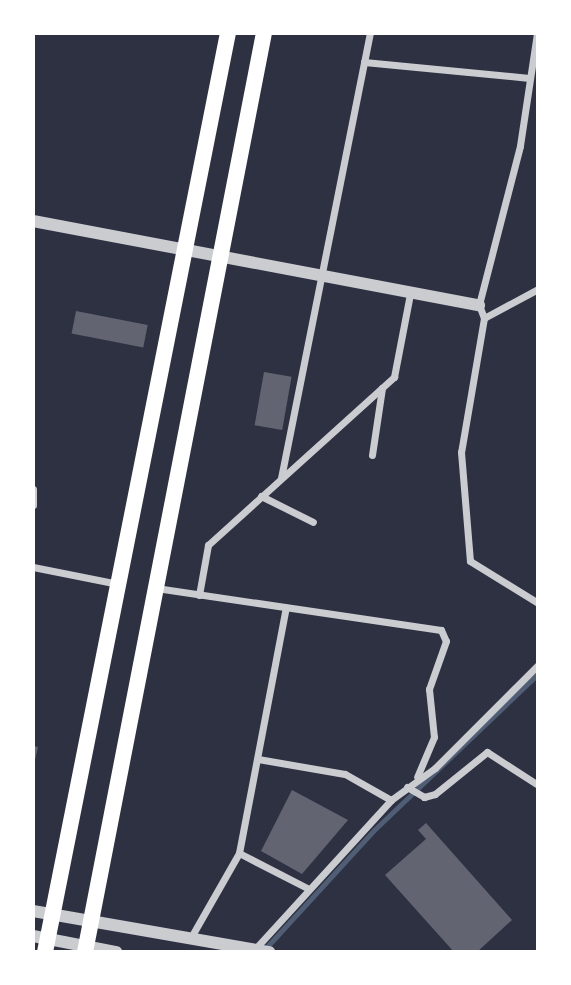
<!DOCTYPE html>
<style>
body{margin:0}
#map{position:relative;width:571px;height:985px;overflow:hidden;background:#2d3142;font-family:"PT Sans Narrow",sans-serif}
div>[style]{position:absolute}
.stream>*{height:5px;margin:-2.5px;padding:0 2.5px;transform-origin:2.5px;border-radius:2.5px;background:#4f5d75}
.building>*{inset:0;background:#626471;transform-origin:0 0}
.minor>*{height:7px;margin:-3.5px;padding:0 3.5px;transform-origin:3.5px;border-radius:3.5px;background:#caccd0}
.tertiary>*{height:12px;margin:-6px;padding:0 6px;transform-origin:6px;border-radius:6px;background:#caccd0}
.trunk>*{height:16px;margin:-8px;padding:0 8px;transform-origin:8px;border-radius:8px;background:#fff}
span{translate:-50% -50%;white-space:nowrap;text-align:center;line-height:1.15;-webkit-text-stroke:7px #fff;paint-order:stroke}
.frame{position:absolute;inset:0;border:35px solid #fff;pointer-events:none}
</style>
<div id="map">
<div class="stream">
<div style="left:264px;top:950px;width:163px;rotate:-47.5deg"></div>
<div style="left:374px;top:830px;width:226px;rotate:-43.6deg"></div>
</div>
<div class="building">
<div style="left:76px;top:311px;width:73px;height:23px;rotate:11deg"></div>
<div style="left:264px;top:372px;width:28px;height:54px;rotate:10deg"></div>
<div style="clip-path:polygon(33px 746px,38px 747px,34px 764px,33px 763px)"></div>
<div style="clip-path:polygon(292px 790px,348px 820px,302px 874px,261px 851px)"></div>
<div style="clip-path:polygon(426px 823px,512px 920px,477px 952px,454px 952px,385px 875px,426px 839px,418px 830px)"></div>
</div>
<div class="minor">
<div style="left:537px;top:33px;width:114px;rotate:98.6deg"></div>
<div style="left:520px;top:146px;width:164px;rotate:104.5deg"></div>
<div style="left:479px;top:305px;width:14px;rotate:69deg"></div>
<div style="left:484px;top:318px;width:136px;rotate:99.7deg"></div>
<div style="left:461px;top:452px;width:109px;rotate:85.3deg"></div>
<div style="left:470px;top:561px;width:80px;rotate:31.7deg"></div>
<div style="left:364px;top:62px;width:166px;rotate:5.5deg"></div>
<div style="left:484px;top:318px;width:61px;rotate:-28.2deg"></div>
<div style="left:372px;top:455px;width:68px;rotate:-81.5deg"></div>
<div style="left:281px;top:478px;width:454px;rotate:-78.7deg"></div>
<div style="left:33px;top:489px;width:16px;rotate:90deg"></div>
<div style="left:261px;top:496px;width:58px;rotate:26.6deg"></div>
<div style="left:33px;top:567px;width:87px;rotate:11.3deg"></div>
<div style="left:156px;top:588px;width:288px;rotate:8.4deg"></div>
<div style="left:441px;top:630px;width:12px;rotate:66deg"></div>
<div style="left:446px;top:641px;width:51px;rotate:109.5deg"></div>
<div style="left:429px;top:689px;width:48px;rotate:84.1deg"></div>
<div style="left:434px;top:737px;width:43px;rotate:113deg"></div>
<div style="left:199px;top:595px;width:51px;rotate:-79.8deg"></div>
<div style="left:208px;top:545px;width:251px;rotate:-42.1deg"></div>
<div style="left:394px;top:377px;width:85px;rotate:-79.1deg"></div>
<div style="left:258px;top:759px;width:88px;rotate:9.8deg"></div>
<div style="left:345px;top:774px;width:53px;rotate:29.5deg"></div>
<div style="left:407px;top:787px;width:20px;rotate:30deg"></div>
<div style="left:424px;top:797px;width:11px;rotate:-15deg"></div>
<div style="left:435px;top:794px;width:67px;rotate:-38.9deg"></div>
<div style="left:487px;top:752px;width:61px;rotate:32.9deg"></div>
<div style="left:239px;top:853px;width:76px;rotate:27.2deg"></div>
<div style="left:190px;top:939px;width:99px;rotate:-60.3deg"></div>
<div style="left:239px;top:853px;width:250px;rotate:-79.2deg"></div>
<div style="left:255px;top:949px;width:202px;rotate:-47.6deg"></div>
<div style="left:391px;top:800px;width:54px;rotate:-36deg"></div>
<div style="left:435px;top:768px;width:146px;rotate:-45deg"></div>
</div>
<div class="tertiary">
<div style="left:33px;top:221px;width:454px;rotate:10.7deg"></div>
<div style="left:33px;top:911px;width:240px;rotate:9.9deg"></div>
<div style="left:33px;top:936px;width:85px;rotate:10.9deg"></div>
</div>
<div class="trunk">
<div style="left:45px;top:952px;width:937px;rotate:-78.74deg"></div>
<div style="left:85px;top:952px;width:936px;rotate:-78.98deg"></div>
</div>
<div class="frame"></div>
</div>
